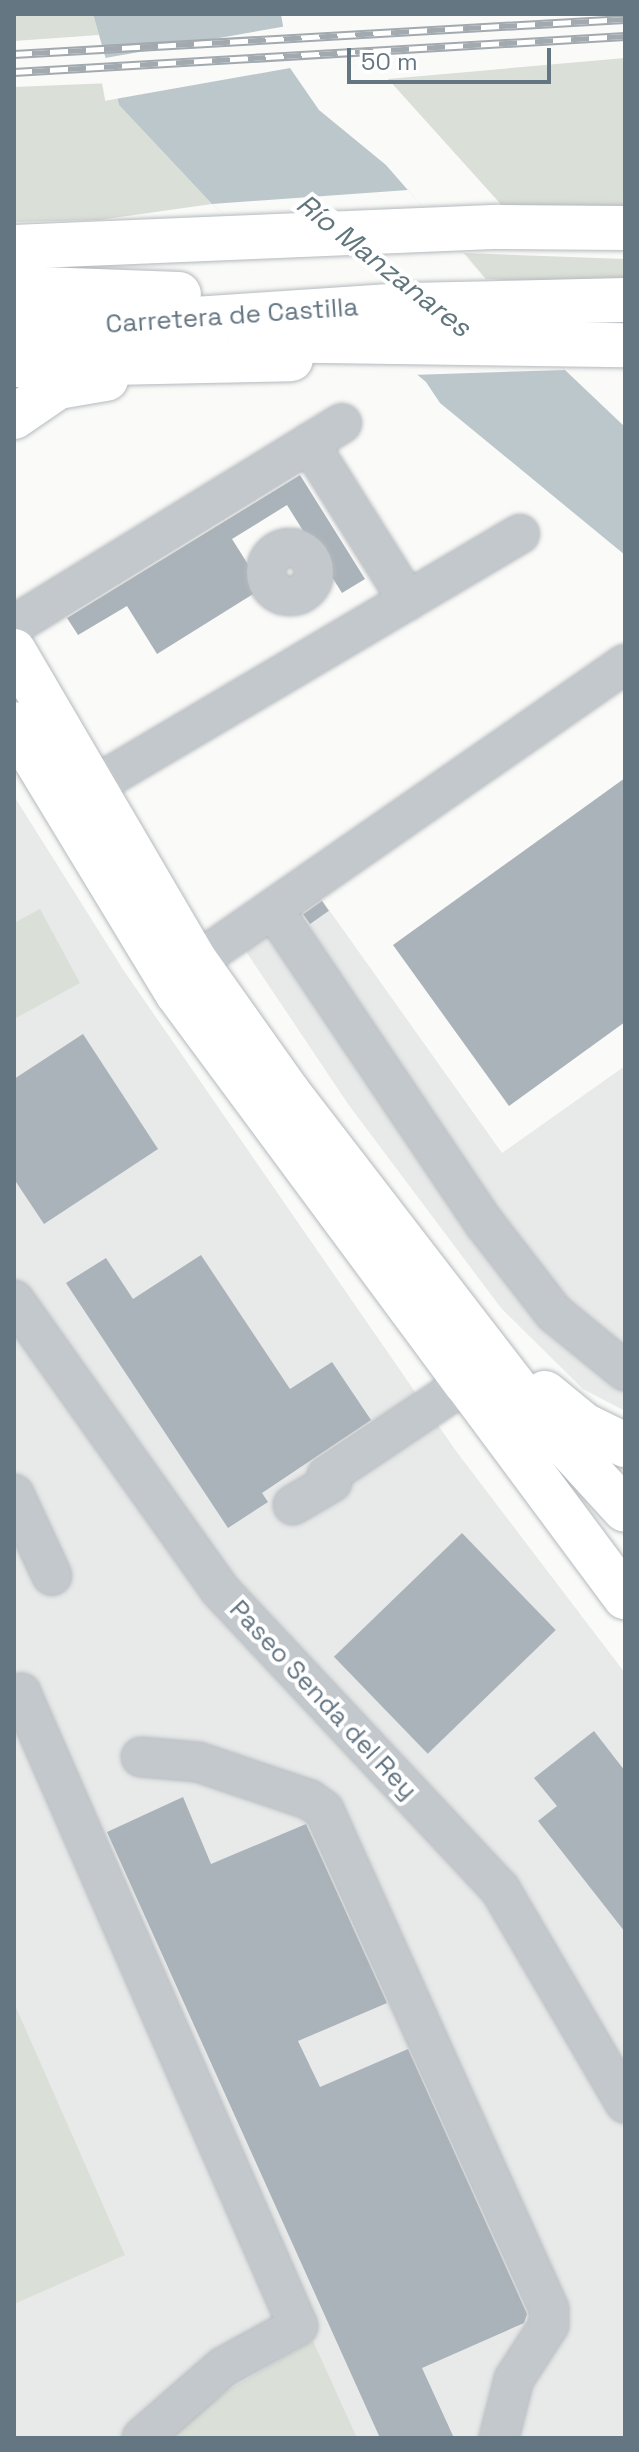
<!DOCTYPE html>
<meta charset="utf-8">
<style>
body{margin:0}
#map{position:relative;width:639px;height:2452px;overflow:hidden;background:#fafaf8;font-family:"Space Grotesk",sans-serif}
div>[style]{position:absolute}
.built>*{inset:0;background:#e8e9e9}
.green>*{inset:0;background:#dadfd7}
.water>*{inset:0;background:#bbc7cb}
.pier>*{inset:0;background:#fafaf8;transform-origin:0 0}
.building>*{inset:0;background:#aab3b9;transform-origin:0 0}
.roads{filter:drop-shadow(0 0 2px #b5babe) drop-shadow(0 0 2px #b5babe)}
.minor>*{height:38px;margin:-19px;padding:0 19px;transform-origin:19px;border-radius:19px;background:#c3c8cc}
.minor>.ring{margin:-19px;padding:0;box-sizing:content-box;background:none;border:38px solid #c3c8cc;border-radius:50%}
.major>*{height:44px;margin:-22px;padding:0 22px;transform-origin:22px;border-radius:22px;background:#fff}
.highway>*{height:44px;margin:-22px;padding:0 22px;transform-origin:22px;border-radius:22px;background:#fff}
.rail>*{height:9px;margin-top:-4.5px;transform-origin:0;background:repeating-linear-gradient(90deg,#fff 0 18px,#a2aab0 0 36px);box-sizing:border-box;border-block:2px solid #a2aab0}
span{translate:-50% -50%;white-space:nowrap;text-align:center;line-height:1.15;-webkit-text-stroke:8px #fff;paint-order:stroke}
.street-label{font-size:26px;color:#657683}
.water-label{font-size:28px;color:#60757c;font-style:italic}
.frame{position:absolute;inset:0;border:16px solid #657683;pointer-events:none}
.scale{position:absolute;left:347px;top:48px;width:204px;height:36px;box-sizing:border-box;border:4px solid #657683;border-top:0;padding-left:10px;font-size:24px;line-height:28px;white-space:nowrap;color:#657683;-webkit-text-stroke:6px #fff;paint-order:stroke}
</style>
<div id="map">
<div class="built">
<div style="clip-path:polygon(14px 796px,124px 971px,456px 1451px,625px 1673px,625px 2438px,14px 2438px)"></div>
<div style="clip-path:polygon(317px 893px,502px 1153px,625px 1066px,625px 1411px,583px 1389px,501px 1308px,348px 1104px,243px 947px)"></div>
</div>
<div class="green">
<div style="clip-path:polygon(14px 14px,93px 14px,99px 35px,14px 41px)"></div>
<div style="clip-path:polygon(625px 58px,625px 212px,506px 210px,388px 79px)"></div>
<div style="clip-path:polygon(112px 83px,119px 105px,212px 204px,99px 220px,14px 222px,14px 87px)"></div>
<div style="clip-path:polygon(464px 253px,625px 259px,625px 286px,486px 279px)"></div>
<div style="clip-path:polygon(40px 909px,80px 983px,14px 1019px,14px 923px)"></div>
<div style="clip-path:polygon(14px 2003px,125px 2255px,14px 2304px)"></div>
<div style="clip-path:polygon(313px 2341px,357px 2438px,164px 2438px,230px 2389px)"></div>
</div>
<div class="water">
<div style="clip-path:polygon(93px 14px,281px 14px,290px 68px,319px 110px,386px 165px,565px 370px,625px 427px,625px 555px,440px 403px,426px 382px,212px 204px,119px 105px)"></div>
</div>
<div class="pier">
<div style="left:287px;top:26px;width:42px;height:192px;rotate:80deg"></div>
<div style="clip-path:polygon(408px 190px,565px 370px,411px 375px,212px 204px)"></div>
</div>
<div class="building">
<div style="clip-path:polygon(300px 475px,365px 579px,342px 593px,287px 505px,232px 539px,263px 588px,157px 654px,127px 606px,78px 635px,67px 618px)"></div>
<div style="clip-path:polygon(625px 778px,625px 1022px,509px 1106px,393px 945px)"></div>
<div style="left:322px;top:901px;width:12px;height:23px;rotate:55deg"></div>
<div style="clip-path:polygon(83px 1034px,158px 1149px,44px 1224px,14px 1179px,14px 1079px)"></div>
<div style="clip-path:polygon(201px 1255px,290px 1389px,332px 1362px,371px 1420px,262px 1493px,268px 1502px,228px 1528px,66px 1283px,106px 1258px,133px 1299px)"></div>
<div style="left:462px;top:1533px;width:135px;height:178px;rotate:46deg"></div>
<div style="clip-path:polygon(594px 1731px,625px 1771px,625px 1932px,538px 1821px,557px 1806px,534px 1778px)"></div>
<div style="clip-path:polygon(183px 1797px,211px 1864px,306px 1824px,387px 2003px,298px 2041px,320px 2087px,408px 2049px,527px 2314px,524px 2323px,422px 2368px,454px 2438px,380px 2438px,107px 1832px)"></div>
</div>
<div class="roads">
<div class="minor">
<div style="left:309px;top:443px;width:186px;rotate:57.9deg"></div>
<div class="ring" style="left:266px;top:548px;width:10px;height:10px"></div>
<div style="left:14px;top:625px;width:385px;rotate:-31.6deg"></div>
<div style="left:92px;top:787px;width:497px;rotate:-30.6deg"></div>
<div style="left:273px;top:909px;width:380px;rotate:56.1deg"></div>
<div style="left:485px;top:1224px;width:113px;rotate:52.2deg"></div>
<div style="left:554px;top:1313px;width:92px;rotate:39.2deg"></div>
<div style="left:196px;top:962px;width:522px;rotate:-34.79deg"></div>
<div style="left:14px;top:1300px;width:356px;rotate:54.6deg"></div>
<div style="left:220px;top:1590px;width:410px;rotate:46.9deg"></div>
<div style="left:500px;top:1889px;width:248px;rotate:59.7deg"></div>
<div style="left:14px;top:1494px;width:90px;rotate:65.1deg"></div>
<div style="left:293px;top:1505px;width:45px;rotate:-30.5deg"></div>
<div style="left:332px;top:1482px;width:8px;rotate:-130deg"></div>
<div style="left:327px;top:1476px;width:167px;rotate:-33.8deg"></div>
<div style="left:14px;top:1696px;width:8px;rotate:-23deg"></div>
<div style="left:21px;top:1693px;width:691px;rotate:66.37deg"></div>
<div style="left:298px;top:2326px;width:85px;rotate:151.3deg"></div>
<div style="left:223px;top:2367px;width:108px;rotate:138.8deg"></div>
<div style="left:141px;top:1757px;width:57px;rotate:5deg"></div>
<div style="left:198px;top:1762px;width:118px;rotate:18.7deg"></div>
<div style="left:310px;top:1800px;width:17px;rotate:36deg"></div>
<div style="left:324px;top:1810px;width:547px;rotate:65.73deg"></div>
<div style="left:549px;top:2309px;width:16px;rotate:90deg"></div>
<div style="left:549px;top:2325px;width:64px;rotate:122.9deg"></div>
<div style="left:514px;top:2379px;width:61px;rotate:104.3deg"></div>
</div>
<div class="major">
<div style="left:14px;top:651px;width:360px;rotate:59.7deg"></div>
<div style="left:14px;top:724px;width:315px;rotate:58.8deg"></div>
<div style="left:177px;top:993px;width:485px;rotate:53.5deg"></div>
</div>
<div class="highway">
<div style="left:14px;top:247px;width:485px;rotate:-2.4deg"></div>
<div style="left:499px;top:227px;width:126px;rotate:0.5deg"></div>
<div style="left:14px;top:288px;width:165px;rotate:2.1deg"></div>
<div style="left:14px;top:331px;width:396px;rotate:-3.8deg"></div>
<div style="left:409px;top:305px;width:216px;rotate:-1.3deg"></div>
<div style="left:251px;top:340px;width:374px;rotate:0.8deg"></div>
<div style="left:14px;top:365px;width:277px;rotate:-1.2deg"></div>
<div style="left:14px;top:417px;width:53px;rotate:-34.3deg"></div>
<div style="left:58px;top:387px;width:49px;rotate:-9.5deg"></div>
<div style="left:196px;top:962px;width:159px;rotate:54.7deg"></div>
<div style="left:288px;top:1092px;width:398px;rotate:52.4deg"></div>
<div style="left:531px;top:1407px;width:139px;rotate:47.6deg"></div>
<div style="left:466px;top:1383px;width:267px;rotate:53.4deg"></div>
<div style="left:545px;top:1393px;width:50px;rotate:39.4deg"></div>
<div style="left:584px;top:1425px;width:46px;rotate:26deg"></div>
</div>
</div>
<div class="rail">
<div style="left:14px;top:54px;width:612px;rotate:-3.28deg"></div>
<div style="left:14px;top:72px;width:612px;rotate:-3.37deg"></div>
</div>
<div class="street-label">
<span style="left:232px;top:316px;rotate:-4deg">Carretera de Castilla</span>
<span style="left:323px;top:1700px;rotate:47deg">Paseo Senda del Rey</span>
</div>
<div class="water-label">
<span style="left:384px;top:265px;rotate:38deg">Río Manzanares</span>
</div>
<div class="frame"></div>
<div class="scale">50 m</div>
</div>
